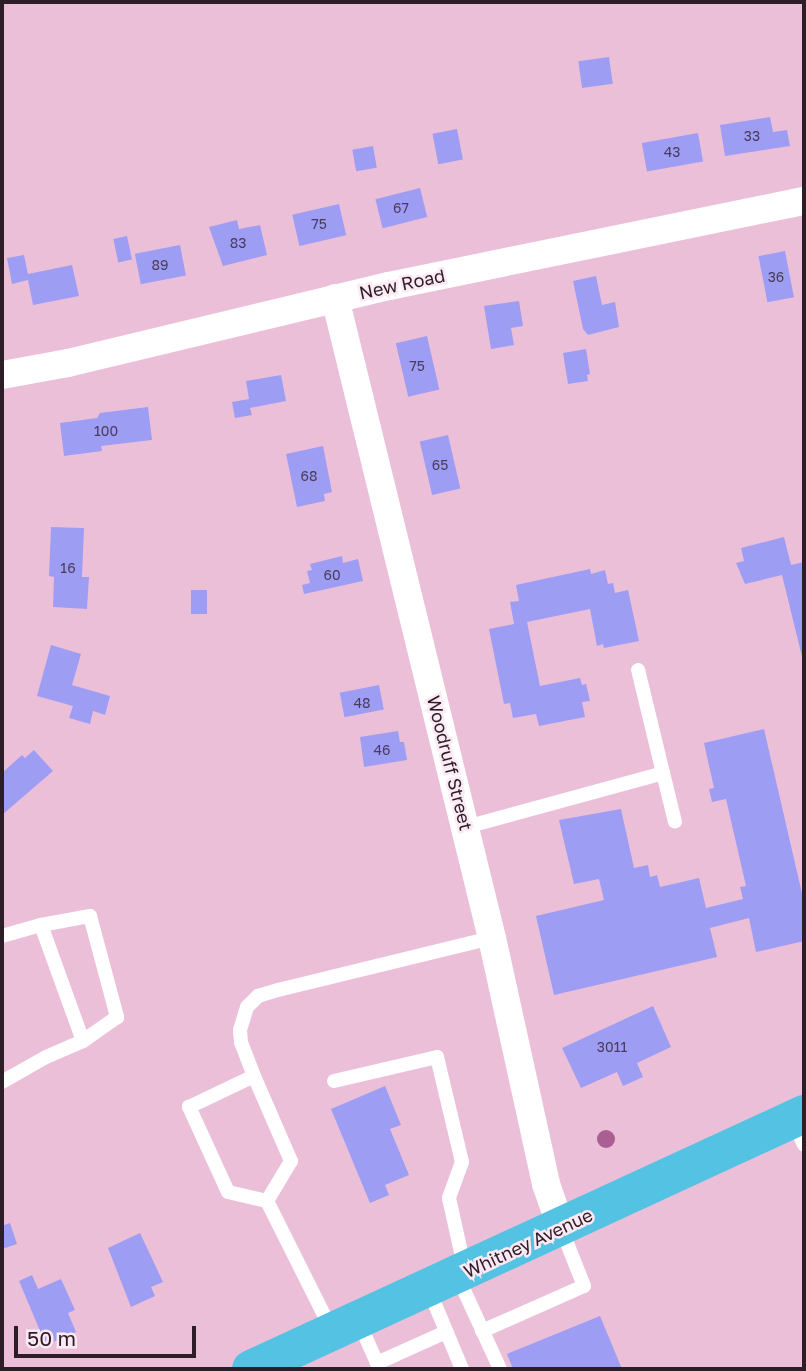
<!DOCTYPE html>
<style>
body{margin:0}
#map{position:relative;width:806px;height:1371px;overflow:hidden;background:#ecbfd9;font-family:"Golos Text",sans-serif}
div>[style]{position:absolute}
.building>*{inset:0;background:#9e9df4;transform-origin:0 0}
.service>*{height:14px;margin:-7px;padding:0 7px;transform-origin:7px;border-radius:7px;background:#fff}
.minor>*{height:28px;margin:-14px;padding:0 14px;transform-origin:14px;border-radius:14px;background:#fff}
.trunk>*{height:38px;margin:-19px;padding:0 19px;transform-origin:19px;border-radius:19px;background:#54c2e3}
.trees>*{width:18px;height:18px;margin:-9px;border-radius:50%;background:#a95f91}
span{translate:-50% -50%;white-space:nowrap;text-align:center;line-height:1.15;-webkit-text-stroke:5px #fce9f4;paint-order:stroke}
.number-label{font-size:14px;color:#493d5a}
.number-label span{-webkit-text-stroke-width:0}
.street-label{font-size:18px;color:#2d1d26}
.frame{position:absolute;inset:0;border:4px solid #2d1d26;pointer-events:none}
.scale{position:absolute;left:14px;top:1326px;width:182px;height:32px;box-sizing:border-box;border:4px solid #2d1d26;border-top:0;padding-left:9px;font-size:21px;line-height:24px;white-space:nowrap;color:#2d1d26;-webkit-text-stroke:5px #fce9f4;paint-order:stroke}
</style>
<div id="map">
<div class="building">
<div style="left:609px;top:57px;width:27px;height:31px;rotate:82deg"></div>
<div style="clip-path:polygon(770px 117px,773px 132px,787px 130px,790px 146px,725px 156px,720px 125px)"></div>
<div style="left:457px;top:129px;width:31px;height:25px;rotate:79deg"></div>
<div style="left:698px;top:133px;width:29px;height:57px;rotate:80deg"></div>
<div style="left:373px;top:146px;width:22px;height:21px;rotate:80deg"></div>
<div style="left:420px;top:188px;width:30px;height:46px;rotate:76deg"></div>
<div style="left:339px;top:204px;width:32px;height:48px;rotate:77deg"></div>
<div style="clip-path:polygon(237px 220px,239px 229px,260px 225px,267px 255px,223px 266px,209px 227px)"></div>
<div style="left:127px;top:236px;width:24px;height:14px;rotate:78deg"></div>
<div style="left:180px;top:245px;width:31px;height:46px;rotate:79deg"></div>
<div style="left:785px;top:251px;width:47px;height:27px;rotate:79deg"></div>
<div style="clip-path:polygon(24px 255px,28px 274px,72px 265px,79px 296px,33px 305px,28px 280px,12px 284px,7px 258px)"></div>
<div style="clip-path:polygon(596px 276px,602px 305px,615px 302px,619px 327px,588px 335px,583px 329px,573px 281px)"></div>
<div style="clip-path:polygon(519px 301px,523px 326px,511px 328px,514px 345px,491px 349px,484px 306px)"></div>
<div style="left:427px;top:336px;width:55px;height:32px;rotate:77deg"></div>
<div style="clip-path:polygon(586px 349px,590px 374px,587px 375px,588px 381px,568px 384px,563px 353px)"></div>
<div style="clip-path:polygon(281px 375px,286px 401px,250px 408px,252px 415px,235px 418px,232px 402px,249px 399px,246px 381px)"></div>
<div style="clip-path:polygon(148px 407px,152px 440px,101px 446px,102px 451px,64px 456px,60px 423px,97px 418px,100px 413px)"></div>
<div style="left:448px;top:435px;width:55px;height:29px;rotate:77deg"></div>
<div style="clip-path:polygon(323px 446px,332px 492px,324px 494px,325px 501px,297px 507px,286px 454px)"></div>
<div style="clip-path:polygon(51px 527px,84px 528px,82px 577px,89px 577px,87px 609px,53px 607px,54px 577px,49px 576px)"></div>
<div style="clip-path:polygon(784px 537px,791px 565px,804px 562px,804px 665px,782px 575px,745px 584px,736px 563px,744px 561px,741px 548px)"></div>
<div style="clip-path:polygon(342px 556px,343px 563px,358px 559px,363px 581px,304px 594px,302px 585px,310px 583px,307px 571px,312px 570px,310px 564px)"></div>
<div style="clip-path:polygon(590px 569px,591px 574px,605px 570px,608px 584px,613px 583px,615px 593px,628px 590px,639px 641px,604px 648px,603px 644px,597px 646px,590px 609px,527px 622px,540px 686px,580px 678px,582px 685px,586px 684px,590px 701px,582px 702px,585px 717px,539px 726px,536px 714px,513px 718px,510px 703px,504px 704px,489px 629px,514px 624px,510px 602px,519px 601px,516px 585px)"></div>
<div style="left:191px;top:590px;width:16px;height:24px"></div>
<div style="clip-path:polygon(51px 645px,81px 654px,72px 685px,110px 696px,105px 715px,93px 711px,90px 724px,69px 718px,73px 706px,37px 696px)"></div>
<div style="left:379px;top:685px;width:25px;height:40px;rotate:79deg"></div>
<div style="clip-path:polygon(764px 729px,804px 902px,804px 941px,756px 952px,749px 918px,710px 928px,717px 957px,554px 995px,536px 916px,604px 900px,599px 879px,574px 884px,559px 820px,621px 809px,634px 868px,648px 865px,650px 877px,657px 875px,660px 887px,699px 878px,706px 908px,743px 899px,740px 887px,746px 886px,726px 799px,712px 802px,709px 789px,714px 788px,704px 743px)"></div>
<div style="clip-path:polygon(398px 731px,400px 742px,404px 742px,407px 760px,364px 767px,360px 737px)"></div>
<div style="clip-path:polygon(34px 750px,53px 771px,2px 815px,2px 773px,22px 755px,25px 758px)"></div>
<div style="clip-path:polygon(653px 1006px,671px 1047px,637px 1063px,643px 1077px,623px 1086px,617px 1072px,581px 1088px,562px 1048px)"></div>
<div style="clip-path:polygon(385px 1086px,401px 1125px,390px 1129px,409px 1175px,385px 1185px,389px 1195px,370px 1203px,331px 1109px)"></div>
<div style="clip-path:polygon(10px 1223px,17px 1244px,2px 1249px,2px 1226px)"></div>
<div style="clip-path:polygon(140px 1233px,163px 1282px,151px 1287px,155px 1296px,131px 1307px,108px 1248px)"></div>
<div style="clip-path:polygon(32px 1275px,38px 1289px,61px 1279px,75px 1310px,68px 1313px,76px 1332px,46px 1345px,19px 1281px)"></div>
<div style="clip-path:polygon(600px 1316px,622px 1369px,513px 1369px,507px 1354px)"></div>
</div>
<div class="service">
<div style="left:663px;top:773px;width:50px;rotate:76.2deg"></div>
<div style="left:466px;top:827px;width:204px;rotate:-15.3deg"></div>
<div style="left:663px;top:773px;width:106px;rotate:-103.6deg"></div>
<div style="left:41px;top:925px;width:50px;rotate:-10.4deg"></div>
<div style="left:90px;top:916px;width:105px;rotate:75deg"></div>
<div style="left:117px;top:1017px;width:42px;rotate:144.8deg"></div>
<div style="left:2px;top:936px;width:41px;rotate:-15.8deg"></div>
<div style="left:41px;top:925px;width:123px;rotate:70.1deg"></div>
<div style="left:83px;top:1041px;width:40px;rotate:156.6deg"></div>
<div style="left:46px;top:1057px;width:51px;rotate:150.4deg"></div>
<div style="left:254px;top:1076px;width:93px;rotate:66.5deg"></div>
<div style="left:291px;top:1161px;width:47px;rotate:121deg"></div>
<div style="left:334px;top:1081px;width:106px;rotate:-13.1deg"></div>
<div style="left:437px;top:1057px;width:108px;rotate:76.6deg"></div>
<div style="left:462px;top:1162px;width:38px;rotate:110deg"></div>
<div style="left:449px;top:1198px;width:74px;rotate:77.5deg"></div>
<div style="left:793px;top:1121px;width:26px;rotate:65deg"></div>
<div style="left:267px;top:1201px;width:40px;rotate:-167deg"></div>
<div style="left:228px;top:1192px;width:94px;rotate:-114.6deg"></div>
<div style="left:189px;top:1107px;width:72px;rotate:-25.5deg"></div>
<div style="left:254px;top:1076px;width:36px;rotate:-111deg"></div>
<div style="left:241px;top:1042px;width:12px;rotate:-95deg"></div>
<div style="left:240px;top:1030px;width:24px;rotate:-73deg"></div>
<div style="left:247px;top:1007px;width:16px;rotate:-45deg"></div>
<div style="left:258px;top:996px;width:21px;rotate:-17deg"></div>
<div style="left:278px;top:990px;width:220px;rotate:-13.7deg"></div>
<div style="left:267px;top:1201px;width:145px;rotate:63.4deg"></div>
<div style="left:457px;top:1275px;width:103px;rotate:65.4deg"></div>
<div style="left:429px;top:1290px;width:86px;rotate:67.3deg"></div>
<div style="left:359px;top:1322px;width:45px;rotate:66.3deg"></div>
<div style="left:377px;top:1363px;width:76px;rotate:-24.2deg"></div>
<div style="left:482px;top:1331px;width:111px;rotate:-23.8deg"></div>
<div style="left:584px;top:1286px;width:62px;rotate:-111.6deg"></div>
</div>
<div class="minor">
<div style="left:335px;top:298px;width:659px;rotate:76.22deg"></div>
<div style="left:492px;top:938px;width:252px;rotate:77.6deg"></div>
<div style="left:546px;top:1184px;width:46px;rotate:70.8deg"></div>
<div style="left:2px;top:375px;width:67px;rotate:-10.3deg"></div>
<div style="left:68px;top:363px;width:330px;rotate:-13.5deg"></div>
<div style="left:389px;top:286px;width:424px;rotate:-11.6deg"></div>
</div>
<div class="trunk">
<div style="left:251px;top:1369px;width:609px;rotate:-24.76deg"></div>
</div>
<div class="trees">
<div style="left:606px;top:1139px"></div>
</div>
<div class="number-label">
<span style="left:752px;top:136px">33</span>
<span style="left:672px;top:152px">43</span>
<span style="left:401px;top:208px">67</span>
<span style="left:319px;top:224px">75</span>
<span style="left:238px;top:243px">83</span>
<span style="left:160px;top:265px">89</span>
<span style="left:776px;top:277px">36</span>
<span style="left:417px;top:366px">75</span>
<span style="left:106px;top:431px">100</span>
<span style="left:440px;top:465px">65</span>
<span style="left:309px;top:476px">68</span>
<span style="left:68px;top:568px">16</span>
<span style="left:332px;top:575px">60</span>
<span style="left:362px;top:703px">48</span>
<span style="left:382px;top:750px">46</span>
<span style="left:612px;top:1047px">3011</span>
</div>
<div class="street-label">
<span style="left:402px;top:284px;rotate:-12deg">New Road</span>
<span style="left:450px;top:763px;rotate:76deg">Woodruff Street</span>
<span style="left:528px;top:1243px;rotate:-25deg">Whitney Avenue</span>
</div>
<div class="frame"></div>
<div class="scale">50 m</div>
</div>
